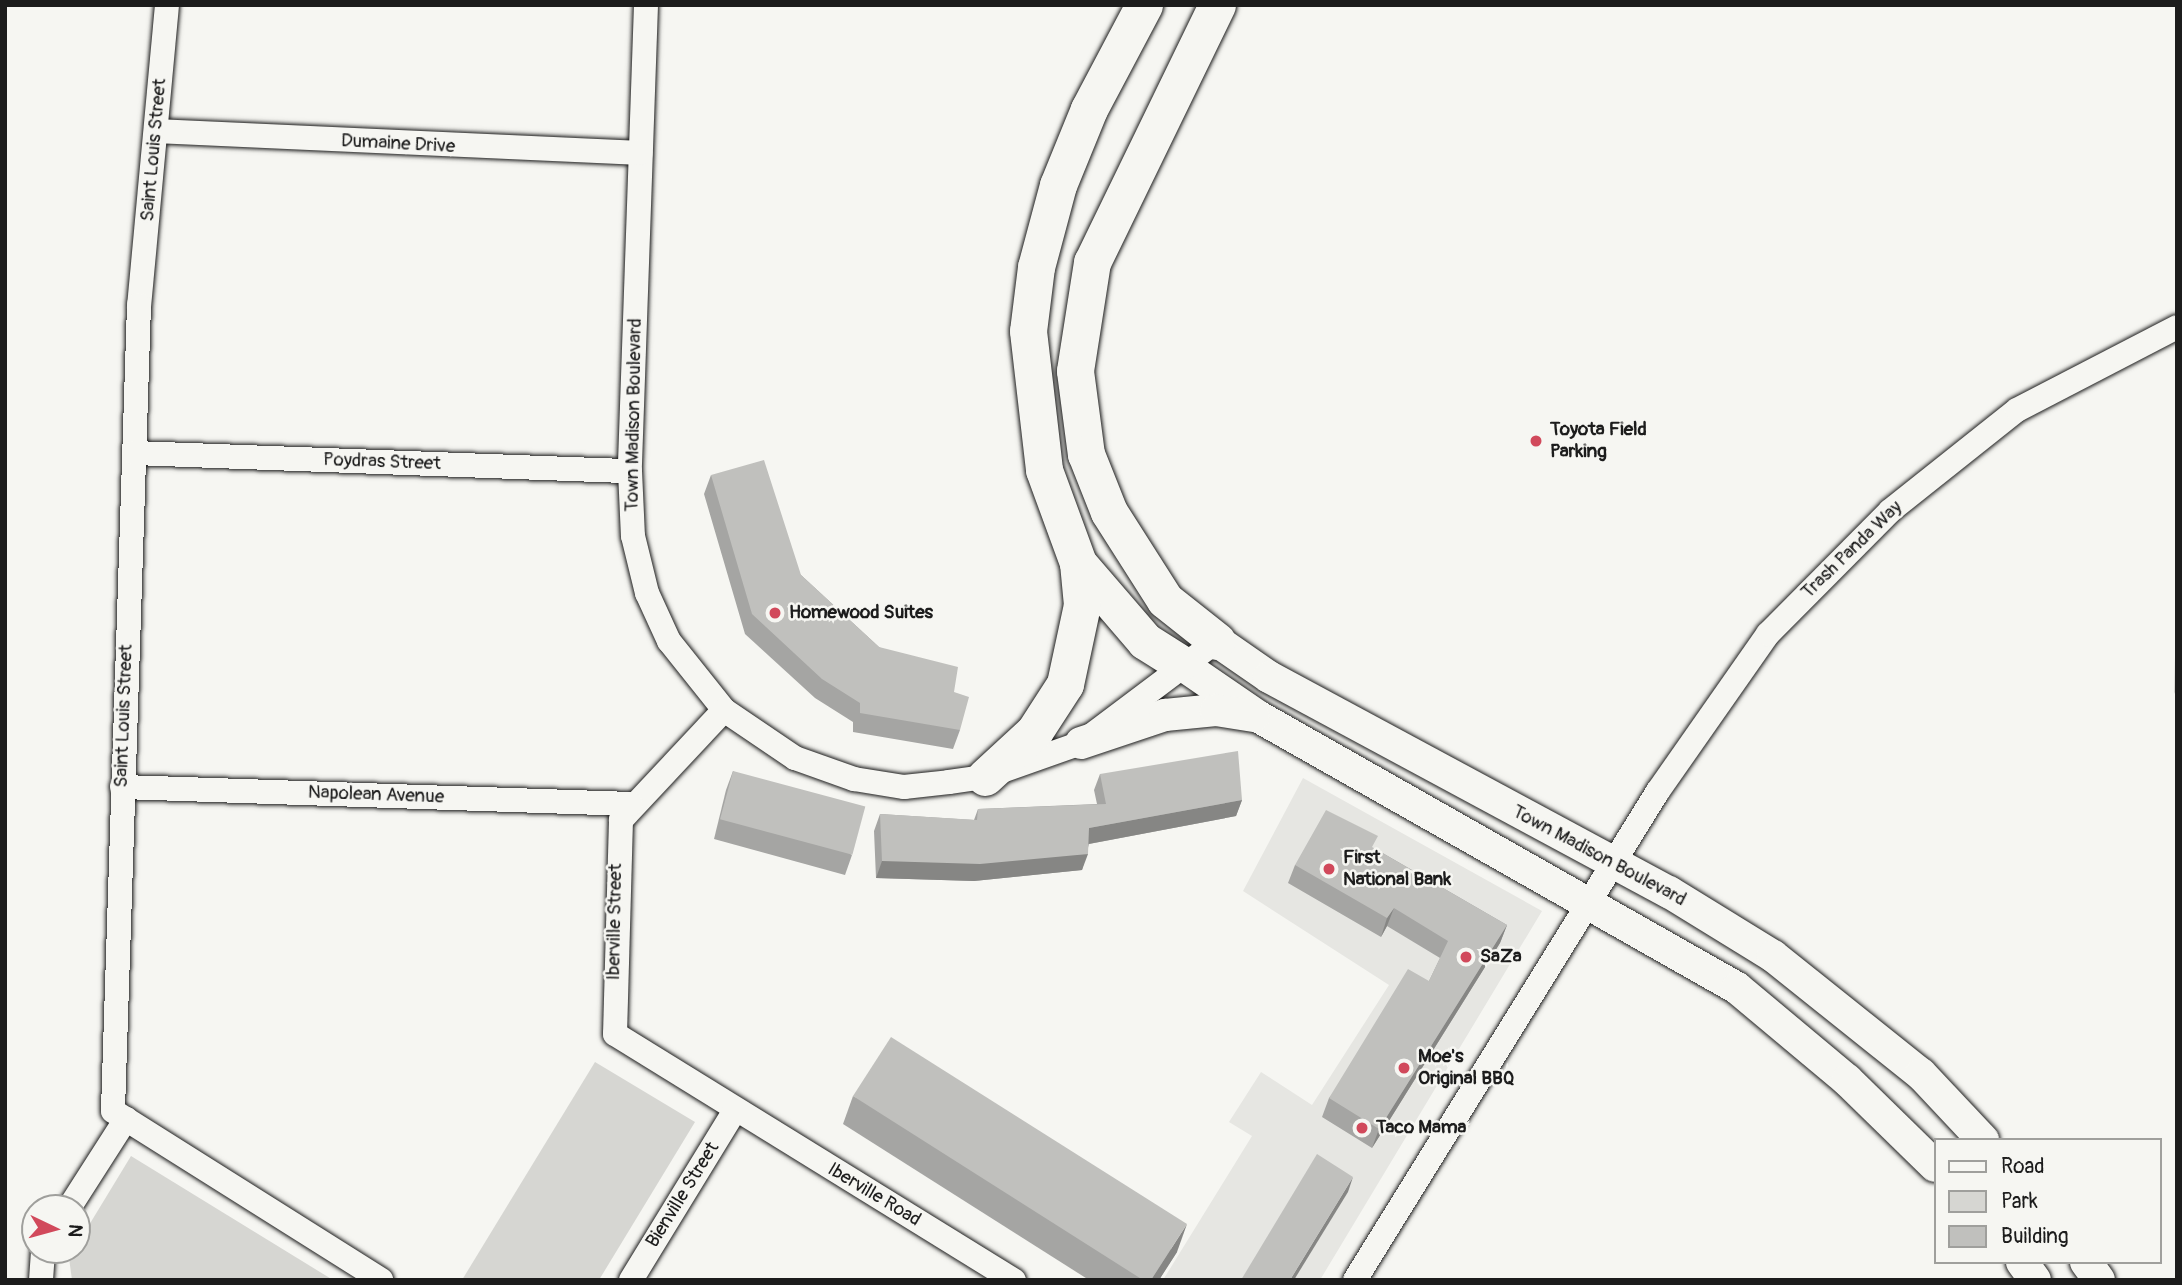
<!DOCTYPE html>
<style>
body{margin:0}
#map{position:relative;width:2182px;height:1285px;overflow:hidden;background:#f6f6f2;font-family:Pangolin,sans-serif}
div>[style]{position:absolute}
.built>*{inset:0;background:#e6e6e2}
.green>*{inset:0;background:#d6d6d2}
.roads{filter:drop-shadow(0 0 2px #1c1c1c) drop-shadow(0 0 2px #1c1c1c)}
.minor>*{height:24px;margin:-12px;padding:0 12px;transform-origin:12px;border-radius:12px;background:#f6f6f2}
.major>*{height:32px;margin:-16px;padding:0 16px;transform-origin:16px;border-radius:16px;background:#f6f6f2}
.highway>*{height:37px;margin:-18.5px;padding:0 18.5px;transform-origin:18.5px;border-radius:18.5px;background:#f6f6f2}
.wall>*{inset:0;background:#a5a5a3}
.shaded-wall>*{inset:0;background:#868684}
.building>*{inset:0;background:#c0c0bd;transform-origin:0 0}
.dots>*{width:19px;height:19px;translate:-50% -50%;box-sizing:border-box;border:4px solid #f6f6f2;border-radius:50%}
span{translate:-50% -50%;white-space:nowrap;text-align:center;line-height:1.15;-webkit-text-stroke:5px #f6f6f2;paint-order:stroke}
.street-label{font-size:19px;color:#1c1c1c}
.poi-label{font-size:19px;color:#1c1c1c;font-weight:700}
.left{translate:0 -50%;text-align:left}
.frame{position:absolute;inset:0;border:7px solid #1c1c1c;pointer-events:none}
.legend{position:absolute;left:1934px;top:1138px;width:228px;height:126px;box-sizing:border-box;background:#f6f6f2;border:2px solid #9f9f9c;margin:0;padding:9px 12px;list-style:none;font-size:21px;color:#1c1c1c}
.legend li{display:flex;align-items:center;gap:14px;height:35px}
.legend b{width:35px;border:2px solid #9f9f9c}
.north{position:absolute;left:21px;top:1194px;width:70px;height:70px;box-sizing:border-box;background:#f6f6f2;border:2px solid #9f9f9c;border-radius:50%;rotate:95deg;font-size:19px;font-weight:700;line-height:28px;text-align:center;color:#1c1c1c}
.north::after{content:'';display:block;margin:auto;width:24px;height:32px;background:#d1495b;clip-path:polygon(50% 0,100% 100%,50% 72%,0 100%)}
</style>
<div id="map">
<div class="built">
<div style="clip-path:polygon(1303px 778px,1542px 911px,1320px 1280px,1163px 1280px,1252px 1136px,1229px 1122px,1261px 1072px,1312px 1105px,1389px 985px,1243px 891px)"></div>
</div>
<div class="green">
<div style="clip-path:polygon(2177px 585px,2177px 698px,2174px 692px)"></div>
<div style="clip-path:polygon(595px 1062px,695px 1122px,599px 1280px,462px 1280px)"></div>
<div style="clip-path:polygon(131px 1156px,333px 1280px,72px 1280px,69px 1258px)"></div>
</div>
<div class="roads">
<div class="minor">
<div style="left:167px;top:5px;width:301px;rotate:95.3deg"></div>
<div style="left:139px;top:305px;width:806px;rotate:91.85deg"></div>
<div style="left:113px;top:1111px;width:317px;rotate:32.2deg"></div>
<div style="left:646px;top:5px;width:466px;rotate:92deg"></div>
<div style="left:630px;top:471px;width:65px;rotate:87.4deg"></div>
<div style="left:633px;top:536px;width:59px;rotate:76.2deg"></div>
<div style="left:647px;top:593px;width:53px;rotate:65.4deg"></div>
<div style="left:669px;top:641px;width:88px;rotate:51.4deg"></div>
<div style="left:724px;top:710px;width:86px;rotate:34.1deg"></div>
<div style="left:795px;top:758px;width:63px;rotate:19.6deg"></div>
<div style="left:854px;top:779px;width:51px;rotate:9.1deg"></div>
<div style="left:904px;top:787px;width:45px;rotate:-6.3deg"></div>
<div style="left:949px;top:782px;width:36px;rotate:-8deg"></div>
<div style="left:985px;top:777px;width:102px;rotate:-19.5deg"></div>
<div style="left:1081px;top:743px;width:170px;rotate:-36.9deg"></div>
<div style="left:156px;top:131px;width:485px;rotate:2.6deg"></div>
<div style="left:134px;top:453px;width:496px;rotate:2.1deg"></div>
<div style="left:724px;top:710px;width:151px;rotate:133.1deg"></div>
<div style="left:621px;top:820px;width:214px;rotate:91.6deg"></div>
<div style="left:615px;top:1034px;width:469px;rotate:31.7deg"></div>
<div style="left:122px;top:787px;width:509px;rotate:1.91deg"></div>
<div style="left:69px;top:1208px;width:106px;rotate:-57.4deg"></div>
<div style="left:41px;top:1280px;width:30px;rotate:-86deg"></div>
<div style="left:631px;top:1280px;width:199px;rotate:-58.5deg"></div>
<div style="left:1355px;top:1280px;width:575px;rotate:-58.22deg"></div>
<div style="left:1658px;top:791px;width:192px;rotate:-55deg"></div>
<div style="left:1768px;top:634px;width:173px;rotate:-45.2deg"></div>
<div style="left:1890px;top:511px;width:162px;rotate:-38.5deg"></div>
<div style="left:2017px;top:410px;width:180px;rotate:-27.4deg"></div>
</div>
<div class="major">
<div style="left:1217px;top:641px;width:63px;rotate:34.7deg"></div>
<div style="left:1269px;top:677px;width:454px;rotate:28.3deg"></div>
<div style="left:1669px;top:892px;width:122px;rotate:31.6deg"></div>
<div style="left:1773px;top:956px;width:189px;rotate:38.6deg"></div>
<div style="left:1921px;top:1074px;width:91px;rotate:46.8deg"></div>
<div style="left:1180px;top:663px;width:96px;rotate:34.4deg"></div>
<div style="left:1259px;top:717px;width:549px;rotate:29.55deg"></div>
<div style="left:1737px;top:988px;width:143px;rotate:39.9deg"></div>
<div style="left:1847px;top:1080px;width:123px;rotate:44.3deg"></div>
<div style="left:1081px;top:743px;width:89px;rotate:-18.4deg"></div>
<div style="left:1165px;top:715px;width:51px;rotate:-5.6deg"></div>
<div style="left:1216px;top:710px;width:38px;rotate:9deg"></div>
<div style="left:2022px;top:1262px;width:22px;rotate:54deg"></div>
<div style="left:2086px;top:1262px;width:22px;rotate:54deg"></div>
</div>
<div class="highway">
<div style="left:1144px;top:5px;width:118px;rotate:117.9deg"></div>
<div style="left:1089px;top:109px;width:82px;rotate:112.2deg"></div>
<div style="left:1058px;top:185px;width:85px;rotate:105deg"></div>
<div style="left:1036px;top:267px;width:64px;rotate:97.1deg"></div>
<div style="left:1028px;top:331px;width:140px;rotate:83.4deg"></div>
<div style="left:1044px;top:470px;width:99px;rotate:69.9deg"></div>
<div style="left:1078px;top:563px;width:103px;rotate:49.3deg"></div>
<div style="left:1145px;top:641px;width:41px;rotate:32.2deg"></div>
<div style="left:1217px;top:5px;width:286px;rotate:115.9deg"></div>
<div style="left:1092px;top:262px;width:110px;rotate:98.9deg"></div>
<div style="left:1075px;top:371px;width:84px;rotate:82.5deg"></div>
<div style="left:1086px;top:454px;width:62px;rotate:68.4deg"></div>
<div style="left:1109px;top:512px;width:104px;rotate:57.5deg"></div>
<div style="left:1165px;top:600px;width:66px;rotate:38.3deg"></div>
<div style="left:985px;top:777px;width:67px;rotate:-42.6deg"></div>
<div style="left:1034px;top:732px;width:57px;rotate:-57.1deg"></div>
<div style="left:1065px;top:684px;width:81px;rotate:-77.9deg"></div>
<div style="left:1082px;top:605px;width:42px;rotate:-95.4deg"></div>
</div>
</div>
<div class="wall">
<div style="clip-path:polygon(711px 475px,801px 575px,879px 647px,954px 692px,960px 730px,953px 749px,853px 732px,853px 722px,815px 698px,745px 634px,704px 494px)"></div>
<div style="clip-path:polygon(733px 771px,852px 855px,845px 875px,714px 839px,726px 790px)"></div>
<div style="clip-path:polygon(1100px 774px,1242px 800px,1236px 816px,1089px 844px,1082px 870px,974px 881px,876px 878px,874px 831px,880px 814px,974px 820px,978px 809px,1097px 804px,1094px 790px)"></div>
<div style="clip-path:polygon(1374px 848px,1507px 925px,1500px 943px,1372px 1148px,1322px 1117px,1329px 1098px,1429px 981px,1440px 958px,1387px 926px,1381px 937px,1288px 883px,1295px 865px)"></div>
<div style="clip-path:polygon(853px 1096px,1177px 1252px,1159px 1280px,1089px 1280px,843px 1124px)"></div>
</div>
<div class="shaded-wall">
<div style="clip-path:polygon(1242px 800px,1236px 816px,1083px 845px,1089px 828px)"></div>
<div style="clip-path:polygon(1088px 854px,1082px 870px,974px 881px,876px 878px,882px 861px)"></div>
<div style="clip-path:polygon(1394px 908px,1387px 926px,1381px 937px,1387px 918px)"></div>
<div style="clip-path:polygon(1507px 925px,1500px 943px,1372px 1148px,1379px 1129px)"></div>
<div style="clip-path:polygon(1353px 1177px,1348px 1192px,1294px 1280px,1290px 1280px)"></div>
<div style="clip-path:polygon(1187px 1224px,1177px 1252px,1159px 1280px,1151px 1280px)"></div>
</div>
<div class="building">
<div style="clip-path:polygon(764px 460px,801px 575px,879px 647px,958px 667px,954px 692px,969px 697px,960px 730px,860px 713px,860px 703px,822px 679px,752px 614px,711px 475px)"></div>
<div style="clip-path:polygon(1238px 751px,1242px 800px,1089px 828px,1088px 854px,980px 864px,882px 861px,880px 814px,977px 820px,978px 809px,1106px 804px,1100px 774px)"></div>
<div style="left:733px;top:771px;width:137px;height:50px;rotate:15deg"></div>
<div style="clip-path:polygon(1326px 810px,1378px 836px,1372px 847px,1507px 925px,1379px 1129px,1329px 1098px,1408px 969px,1429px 981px,1448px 941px,1394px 908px,1387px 918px,1295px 865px)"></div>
<div style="clip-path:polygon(891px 1037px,1187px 1224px,1151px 1280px,1143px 1280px,853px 1096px)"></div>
<div style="clip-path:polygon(1317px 1154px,1353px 1177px,1290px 1280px,1241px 1280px)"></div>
</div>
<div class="dots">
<div style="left:1536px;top:441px;background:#d1495b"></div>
<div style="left:775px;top:613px;background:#d1495b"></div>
<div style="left:1329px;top:869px;background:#d1495b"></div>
<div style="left:1466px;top:957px;background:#d1495b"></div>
<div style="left:1404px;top:1068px;background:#d1495b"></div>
<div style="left:1362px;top:1128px;background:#d1495b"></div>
</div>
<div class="street-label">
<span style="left:398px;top:144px;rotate:3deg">Dumaine Drive</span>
<span style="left:154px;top:150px;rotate:-85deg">Saint Louis Street</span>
<span style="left:634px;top:415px;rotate:-89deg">Town Madison Boulevard</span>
<span style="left:382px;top:462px;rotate:2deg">Poydras Street</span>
<span style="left:1852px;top:550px;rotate:-44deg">Trash Panda Way</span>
<span style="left:124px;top:716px;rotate:-88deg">Saint Louis Street</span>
<span style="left:376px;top:795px;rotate:2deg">Napolean Avenue</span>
<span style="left:1599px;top:856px;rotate:28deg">Town Madison Boulevard</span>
<span style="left:615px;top:922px;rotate:-89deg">Iberville Street</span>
<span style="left:683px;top:1195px;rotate:-58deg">Bienville Street</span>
<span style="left:874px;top:1195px;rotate:31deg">Iberville Road</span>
</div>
<div class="poi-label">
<span class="left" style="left:1550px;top:441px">Toyota Field<br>Parking</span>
<span class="left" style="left:789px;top:613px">Homewood Suites</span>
<span class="left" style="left:1343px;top:869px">First<br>National Bank</span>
<span class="left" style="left:1480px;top:957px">SaZa</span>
<span class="left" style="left:1418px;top:1068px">Moe's<br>Original BBQ</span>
<span class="left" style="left:1376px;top:1128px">Taco Mama</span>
</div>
<div class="frame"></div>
<ul class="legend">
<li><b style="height:9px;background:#f6f6f2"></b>Road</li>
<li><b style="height:19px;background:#d6d6d2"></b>Park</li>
<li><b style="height:19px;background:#c0c0bd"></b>Building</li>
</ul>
<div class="north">N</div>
</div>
